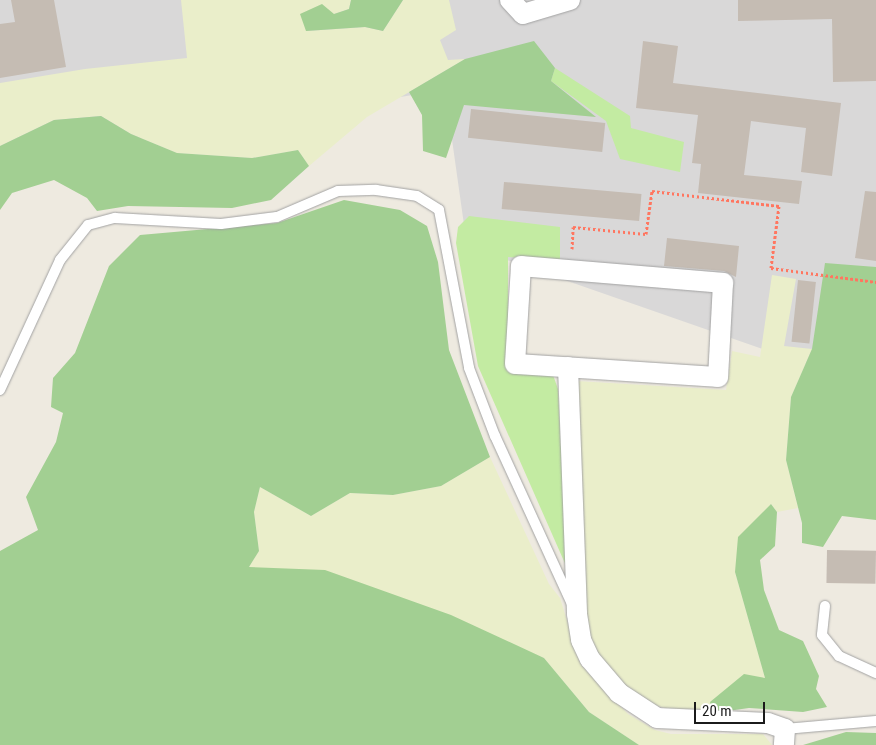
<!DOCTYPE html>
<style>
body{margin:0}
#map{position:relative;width:876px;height:745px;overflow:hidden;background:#eeeae0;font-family:"Roboto Condensed",sans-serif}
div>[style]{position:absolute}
.residential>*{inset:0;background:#d9d8d8}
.farmland>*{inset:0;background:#eaeeca}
.grass>*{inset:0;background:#c3eba2}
.forest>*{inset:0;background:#a2cf92}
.building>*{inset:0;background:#c5bcb3;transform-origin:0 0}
.path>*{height:3px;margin-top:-1.5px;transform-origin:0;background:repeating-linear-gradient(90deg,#ff7660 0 2.5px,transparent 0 5px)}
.roads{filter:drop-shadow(0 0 1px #a2a2a2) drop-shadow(0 0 1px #a2a2a2)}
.lane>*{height:10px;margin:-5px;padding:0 5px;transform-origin:5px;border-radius:5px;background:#fff}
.street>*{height:20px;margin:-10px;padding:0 10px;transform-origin:10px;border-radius:10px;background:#fff}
span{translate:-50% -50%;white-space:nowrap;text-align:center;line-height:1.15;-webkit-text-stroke:4px #fff;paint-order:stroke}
.scale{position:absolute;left:694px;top:702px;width:71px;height:22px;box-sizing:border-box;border:2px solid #1b1b1b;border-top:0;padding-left:6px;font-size:15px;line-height:18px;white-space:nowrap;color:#1b1b1b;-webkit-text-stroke:4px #fff;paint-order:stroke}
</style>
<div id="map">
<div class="residential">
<div style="clip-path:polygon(0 0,876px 0,876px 357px,826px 371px,467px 246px,445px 90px,27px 155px,0 169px)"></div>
</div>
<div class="farmland">
<div style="clip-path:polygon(181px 0,351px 0,349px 9px,334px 14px,301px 14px,307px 31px,365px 27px,383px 31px,403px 0,449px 0,456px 30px,440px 40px,448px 60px,465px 59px,367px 117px,309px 166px,298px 150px,252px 158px,177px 153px,131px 134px,101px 116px,54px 120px,0 146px,0 83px,85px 69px,187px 58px)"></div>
<div style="clip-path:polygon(772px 275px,796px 279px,784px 346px,812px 349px,791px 397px,786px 460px,798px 508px,777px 512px,771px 504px,735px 572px,765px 678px,713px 713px,681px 713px,658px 706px,629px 690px,599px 657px,587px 629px,576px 381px,726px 390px,732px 351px,760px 357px)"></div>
<div style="clip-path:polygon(490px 457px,549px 584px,560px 598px,581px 665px,628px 714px,655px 730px,671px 734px,763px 734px,772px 745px,639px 745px,589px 712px,544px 658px,249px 567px,259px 551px,254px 512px,260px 487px,311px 516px,350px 493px,393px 495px,441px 486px)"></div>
</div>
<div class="grass">
<div style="clip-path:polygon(555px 68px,630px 116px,631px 128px,684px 142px,680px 172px,620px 159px,606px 121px,551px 81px)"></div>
<div style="clip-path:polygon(469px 216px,560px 227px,560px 261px,508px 257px,508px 368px,553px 375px,558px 389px,567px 568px,478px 366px,456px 243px,458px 227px)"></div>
</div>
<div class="forest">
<div style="clip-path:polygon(351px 0,403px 0,383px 31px,365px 27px,306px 31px,300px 14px,322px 4px,334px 14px,349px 9px)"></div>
<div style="clip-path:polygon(534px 41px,555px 68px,551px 81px,596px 117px,464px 105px,446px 158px,423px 151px,422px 115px,409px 92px,465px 59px)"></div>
<div style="clip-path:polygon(101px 116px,131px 134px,177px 153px,252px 158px,298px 150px,309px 166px,271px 200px,232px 208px,128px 206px,97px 211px,87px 198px,54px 180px,12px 193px,0 210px,0 146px,54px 120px)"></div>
<div style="clip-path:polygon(344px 200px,400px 210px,427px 226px,438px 262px,449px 350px,490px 457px,441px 486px,393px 495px,350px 493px,311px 516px,260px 487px,254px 512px,259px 551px,249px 567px,325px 570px,451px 615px,544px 658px,589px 712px,639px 745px,0 745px,0 551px,38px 530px,26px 497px,56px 442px,63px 413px,51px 407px,53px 378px,75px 353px,109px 266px,140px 235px,277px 223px)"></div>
<div style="clip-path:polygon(825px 263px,876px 267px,876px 520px,842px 516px,823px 547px,802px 543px,802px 523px,786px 460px,791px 397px,812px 349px)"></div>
<div style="clip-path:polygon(771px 504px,777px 512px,775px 546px,760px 560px,764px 590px,779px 630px,803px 641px,819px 676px,816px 689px,827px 707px,803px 712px,749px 708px,713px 713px,710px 702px,744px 674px,765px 678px,735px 572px,738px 537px)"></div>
<div style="clip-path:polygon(846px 732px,876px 733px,876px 745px,803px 745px)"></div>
</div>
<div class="building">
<div style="clip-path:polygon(11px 0,54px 0,66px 67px,0 78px,0 24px,15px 22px)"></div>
<div style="clip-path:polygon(738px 0,876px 0,876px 81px,833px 82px,832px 19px,738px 21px)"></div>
<div style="clip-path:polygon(643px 41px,678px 46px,673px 83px,841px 103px,832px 176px,801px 172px,806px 128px,751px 121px,744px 175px,802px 181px,799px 204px,698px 193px,701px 164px,692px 163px,698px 115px,636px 108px)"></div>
<div style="left:471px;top:109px;width:135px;height:29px;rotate:6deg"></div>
<div style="left:504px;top:182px;width:138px;height:27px;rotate:5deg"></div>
<div style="clip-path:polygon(865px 191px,876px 192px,876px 261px,855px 258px)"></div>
<div style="clip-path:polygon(667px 238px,739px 246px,736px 277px,724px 271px,664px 266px)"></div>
<div style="left:798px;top:280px;width:18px;height:62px;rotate:6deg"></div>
<div style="left:827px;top:550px;width:49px;height:33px;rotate:1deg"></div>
</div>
<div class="path">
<div style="left:572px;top:249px;width:22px;rotate:-87deg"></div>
<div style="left:573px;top:227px;width:73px;rotate:5.5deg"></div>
<div style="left:646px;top:234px;width:43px;rotate:-82.1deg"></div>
<div style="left:652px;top:191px;width:128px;rotate:6.7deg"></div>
<div style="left:779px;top:206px;width:63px;rotate:97.4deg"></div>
<div style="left:771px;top:268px;width:106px;rotate:7.6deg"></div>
</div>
<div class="roads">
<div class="lane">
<div style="left:0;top:390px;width:143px;rotate:-65.2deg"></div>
<div style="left:60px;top:260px;width:45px;rotate:-51.3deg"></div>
<div style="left:88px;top:225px;width:28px;rotate:-15deg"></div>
<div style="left:115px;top:218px;width:106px;rotate:3.2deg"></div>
<div style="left:221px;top:224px;width:56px;rotate:-7.1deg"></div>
<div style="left:277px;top:217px;width:66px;rotate:-23.1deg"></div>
<div style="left:338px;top:191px;width:38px;rotate:-2deg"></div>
<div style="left:376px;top:190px;width:41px;rotate:8.3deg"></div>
<div style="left:417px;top:196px;width:26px;rotate:32deg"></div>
<div style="left:439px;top:210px;width:161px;rotate:79.2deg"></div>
<div style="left:469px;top:368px;width:73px;rotate:69.1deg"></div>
<div style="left:495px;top:436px;width:185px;rotate:65.4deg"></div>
<div style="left:825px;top:606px;width:29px;rotate:96deg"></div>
<div style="left:822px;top:635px;width:27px;rotate:51deg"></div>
<div style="left:839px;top:656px;width:41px;rotate:24.7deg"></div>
<div style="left:785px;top:729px;width:91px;rotate:-5deg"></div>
</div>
<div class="street">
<div style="left:510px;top:0;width:19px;rotate:47deg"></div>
<div style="left:523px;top:14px;width:49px;rotate:-16.6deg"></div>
<div style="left:521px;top:266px;width:203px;rotate:4.8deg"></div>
<div style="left:723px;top:283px;width:94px;rotate:93deg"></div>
<div style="left:718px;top:377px;width:203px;rotate:-176.3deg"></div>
<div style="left:515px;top:364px;width:98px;rotate:-86.5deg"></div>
<div style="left:568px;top:367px;width:247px;rotate:87.9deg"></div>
<div style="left:577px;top:614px;width:26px;rotate:81deg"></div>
<div style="left:581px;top:640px;width:21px;rotate:65deg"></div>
<div style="left:590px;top:659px;width:45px;rotate:49.5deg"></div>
<div style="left:619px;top:693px;width:45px;rotate:33.3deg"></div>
<div style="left:657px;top:718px;width:111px;rotate:2.6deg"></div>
<div style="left:768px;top:723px;width:18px;rotate:19deg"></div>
<div style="left:785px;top:729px;width:16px;rotate:94deg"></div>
</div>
</div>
<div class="scale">20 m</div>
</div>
